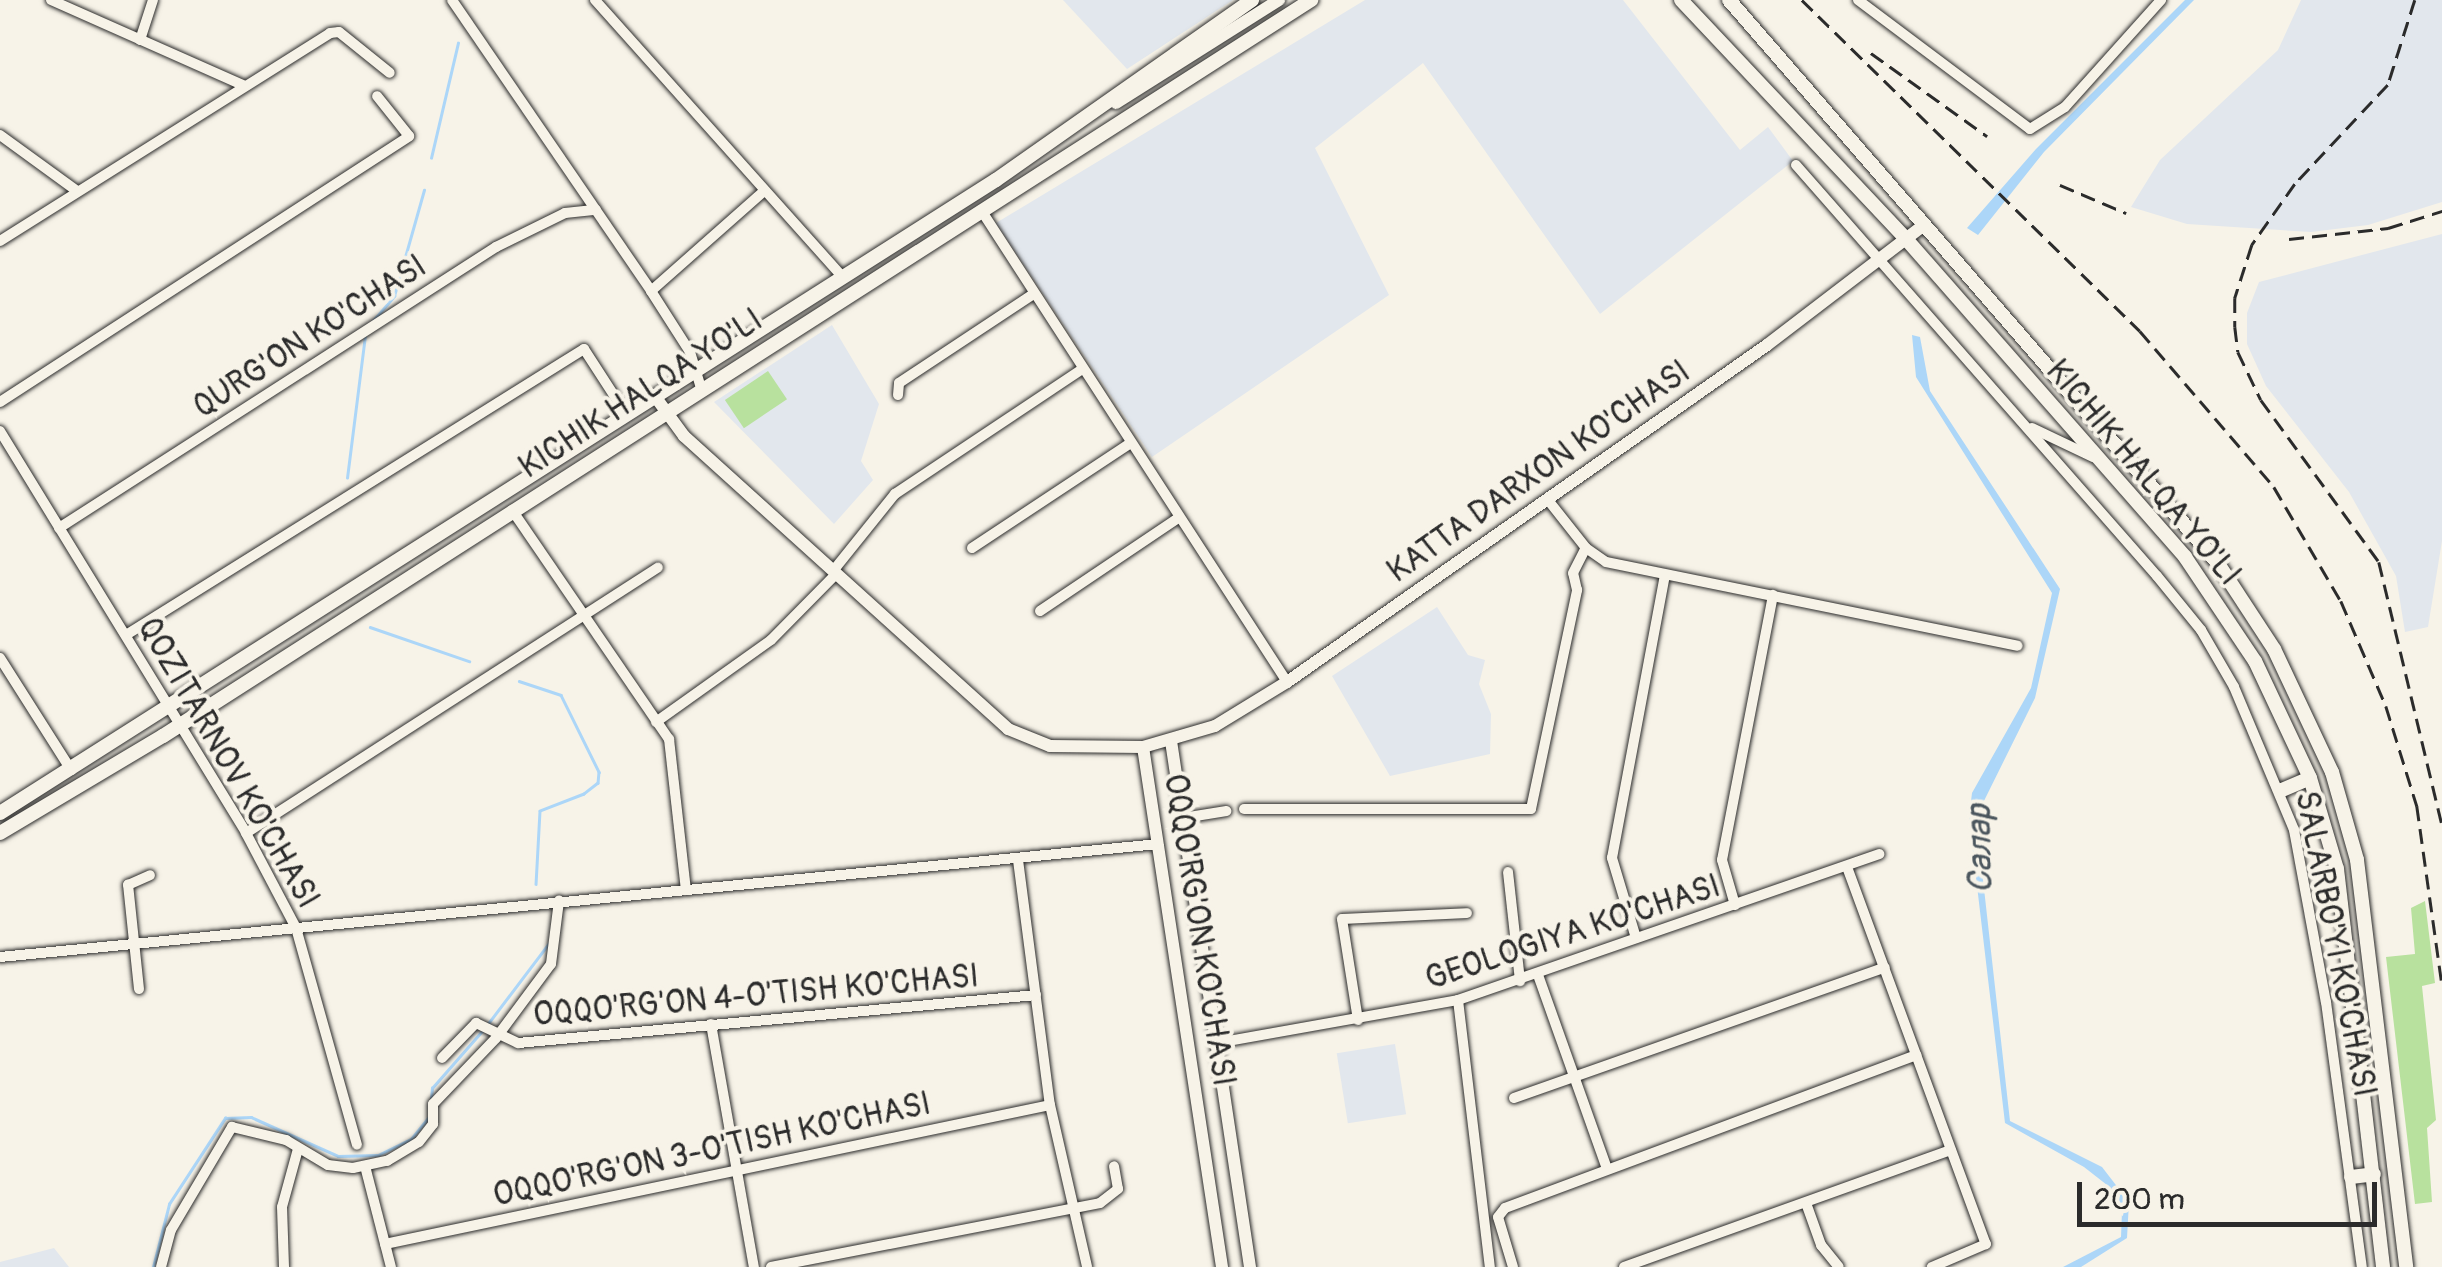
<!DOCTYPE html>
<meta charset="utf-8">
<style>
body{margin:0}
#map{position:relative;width:2442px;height:1267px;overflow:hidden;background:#f7f3e8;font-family:Pangolin,sans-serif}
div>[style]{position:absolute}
.built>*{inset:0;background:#e2e7ed;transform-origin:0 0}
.green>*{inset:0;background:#b8e19e;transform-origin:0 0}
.water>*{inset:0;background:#acd6f8}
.stream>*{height:2.5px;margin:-1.25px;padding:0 1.25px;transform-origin:1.25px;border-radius:1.25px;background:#acd6f8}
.roads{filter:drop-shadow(0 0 2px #2b2b2b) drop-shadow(0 0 2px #2b2b2b)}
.minor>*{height:10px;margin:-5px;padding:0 5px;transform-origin:5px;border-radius:5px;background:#f7f3e8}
.major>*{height:12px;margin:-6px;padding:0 6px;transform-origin:6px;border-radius:6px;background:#f7f3e8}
.highway>*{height:14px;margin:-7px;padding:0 7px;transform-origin:7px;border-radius:7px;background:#f7f3e8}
.rail>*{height:2.5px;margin-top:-1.25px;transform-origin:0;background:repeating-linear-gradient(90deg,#2b2b2b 0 15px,transparent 0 23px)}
span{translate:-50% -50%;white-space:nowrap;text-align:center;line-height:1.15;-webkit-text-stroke:8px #f7f3e8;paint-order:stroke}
.street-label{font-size:32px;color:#2b2b2b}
.water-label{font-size:35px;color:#4b565e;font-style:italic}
.scale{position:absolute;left:2077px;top:1182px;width:300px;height:45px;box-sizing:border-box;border:5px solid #2b2b2b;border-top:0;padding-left:12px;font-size:30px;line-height:35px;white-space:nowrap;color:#2b2b2b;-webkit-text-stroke:8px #f7f3e8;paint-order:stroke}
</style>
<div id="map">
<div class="built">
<div style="clip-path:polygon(1063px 0,1233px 0,1127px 69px)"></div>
<div style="clip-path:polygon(1365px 0,1623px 0,1740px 150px,1768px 127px,1793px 161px,1600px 314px,1423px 63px,1315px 148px,1389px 295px,1152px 457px,996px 223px)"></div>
<div style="clip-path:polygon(2301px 0,2442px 0,2442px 202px,2368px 225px,2311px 232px,2187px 224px,2131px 207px,2160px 160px,2278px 50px)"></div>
<div style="clip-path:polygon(2442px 234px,2442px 541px,2428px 627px,2405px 632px,2396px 576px,2349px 492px,2266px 386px,2247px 344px,2247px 313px,2259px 282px)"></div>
<div style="clip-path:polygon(832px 325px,879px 404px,861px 461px,873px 480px,834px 524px,714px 402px)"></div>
<div style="clip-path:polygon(1437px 607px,1468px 655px,1485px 660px,1479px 684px,1491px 714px,1490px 754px,1390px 776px,1332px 676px)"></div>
<div style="left:1395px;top:1044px;width:71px;height:59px;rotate:81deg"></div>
<div style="clip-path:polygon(54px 1248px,69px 1267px,0 1267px,0 1262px)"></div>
</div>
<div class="green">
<div style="left:768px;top:371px;width:34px;height:52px;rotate:56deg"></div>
<div style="clip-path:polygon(2425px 901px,2435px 983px,2422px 986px,2436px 1120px,2427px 1128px,2432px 1202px,2415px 1204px,2386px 957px,2415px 954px,2411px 908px)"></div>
</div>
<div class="water">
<div style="clip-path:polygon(2185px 0,2194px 0,2044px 152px,1978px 235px,1967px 228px,2036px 149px)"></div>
<div style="clip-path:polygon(1912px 335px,1920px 337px,1930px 391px,2060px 589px,2035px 698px,1976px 817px,2010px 1121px,2102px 1167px,2129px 1202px,2127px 1238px,2081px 1267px,2063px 1267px,2121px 1237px,2122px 1211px,2107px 1185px,2084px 1167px,2005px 1123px,1969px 818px,1972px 793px,2031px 688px,2052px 593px,1916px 377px)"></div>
</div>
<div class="stream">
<div style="left:431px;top:158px;width:118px;rotate:-76.8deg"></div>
<div style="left:370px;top:324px;width:37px;rotate:-49deg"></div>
<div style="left:394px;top:296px;width:110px;rotate:-74.2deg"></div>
<div style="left:347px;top:478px;width:143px;rotate:-82.8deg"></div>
<div style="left:370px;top:627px;width:105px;rotate:19deg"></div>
<div style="left:519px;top:681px;width:44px;rotate:18.4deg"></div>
<div style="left:561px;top:695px;width:86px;rotate:63.7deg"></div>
<div style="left:599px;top:772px;width:11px;rotate:95deg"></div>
<div style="left:598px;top:783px;width:18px;rotate:142deg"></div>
<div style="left:584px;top:794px;width:47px;rotate:158.9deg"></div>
<div style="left:540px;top:811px;width:73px;rotate:93.1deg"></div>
<div style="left:487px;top:1025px;width:103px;rotate:-52.9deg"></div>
<div style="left:431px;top:1099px;width:11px;rotate:-85deg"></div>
<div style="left:432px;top:1088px;width:76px;rotate:-48.7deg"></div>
<div style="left:153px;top:1267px;width:65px;rotate:-75.7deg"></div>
<div style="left:169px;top:1204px;width:103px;rotate:-56.9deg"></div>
<div style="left:225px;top:1118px;width:26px;rotate:-2deg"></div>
<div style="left:251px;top:1117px;width:95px;rotate:24.1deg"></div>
<div style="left:338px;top:1156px;width:40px;rotate:-1.4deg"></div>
<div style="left:378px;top:1155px;width:37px;rotate:-26deg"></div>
<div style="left:411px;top:1139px;width:28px;rotate:-51deg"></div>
</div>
<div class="roads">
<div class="minor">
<div style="left:51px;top:0;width:210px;rotate:23.9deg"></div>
<div style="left:452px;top:0;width:353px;rotate:55.6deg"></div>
<div style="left:651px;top:291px;width:72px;rotate:57.4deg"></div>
<div style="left:690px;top:352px;width:39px;rotate:73deg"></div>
<div style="left:595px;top:0;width:372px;rotate:48.2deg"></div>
<div style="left:1858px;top:0;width:215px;rotate:36.9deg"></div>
<div style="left:2030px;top:129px;width:41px;rotate:-32.2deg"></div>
<div style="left:2065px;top:107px;width:144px;rotate:-48.1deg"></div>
<div style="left:140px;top:40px;width:42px;rotate:-72deg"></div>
<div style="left:0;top:135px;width:95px;rotate:36deg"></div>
<div style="left:1796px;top:165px;width:547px;rotate:48.71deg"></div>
<div style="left:2157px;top:576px;width:70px;rotate:50.8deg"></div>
<div style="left:2201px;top:630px;width:66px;rotate:59.9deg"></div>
<div style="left:2234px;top:687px;width:155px;rotate:67.2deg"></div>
<div style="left:2294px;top:830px;width:175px;rotate:79.5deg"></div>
<div style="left:2326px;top:1002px;width:267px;rotate:82.3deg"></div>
<div style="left:981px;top:210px;width:563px;rotate:57.04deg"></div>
<div style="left:0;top:241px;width:390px;rotate:-32.2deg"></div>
<div style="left:330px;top:33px;width:9px;rotate:-6deg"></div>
<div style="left:339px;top:32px;width:65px;rotate:38.8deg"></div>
<div style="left:651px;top:291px;width:151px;rotate:-41.5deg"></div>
<div style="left:898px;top:395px;width:12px;rotate:-85deg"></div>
<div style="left:899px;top:383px;width:159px;rotate:-33.5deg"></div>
<div style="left:0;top:402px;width:488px;rotate:-33deg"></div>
<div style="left:409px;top:136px;width:51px;rotate:-128.7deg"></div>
<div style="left:2032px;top:428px;width:68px;rotate:25.4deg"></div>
<div style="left:0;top:431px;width:471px;rotate:58.5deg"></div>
<div style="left:246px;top:833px;width:107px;rotate:62.2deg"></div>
<div style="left:296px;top:928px;width:225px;rotate:74.3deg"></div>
<div style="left:1548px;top:500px;width:61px;rotate:51.6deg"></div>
<div style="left:1586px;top:548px;width:24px;rotate:35deg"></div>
<div style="left:1606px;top:562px;width:420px;rotate:11.5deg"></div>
<div style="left:512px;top:510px;width:278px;rotate:55.6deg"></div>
<div style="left:669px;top:739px;width:152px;rotate:83.6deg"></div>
<div style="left:59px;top:528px;width:520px;rotate:-32.74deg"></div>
<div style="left:496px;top:247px;width:77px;rotate:-26.2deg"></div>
<div style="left:565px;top:213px;width:31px;rotate:-6deg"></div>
<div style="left:972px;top:548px;width:188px;rotate:-33.5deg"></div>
<div style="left:833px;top:571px;width:99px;rotate:-51.2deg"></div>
<div style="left:895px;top:494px;width:224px;rotate:-33.7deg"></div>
<div style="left:1040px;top:611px;width:165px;rotate:-33.9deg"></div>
<div style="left:126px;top:635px;width:540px;rotate:-31.98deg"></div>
<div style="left:584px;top:349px;width:77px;rotate:57.1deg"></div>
<div style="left:0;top:658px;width:133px;rotate:57.6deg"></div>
<div style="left:656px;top:722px;width:141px;rotate:-35.5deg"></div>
<div style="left:771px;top:640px;width:93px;rotate:-45.4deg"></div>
<div style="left:1244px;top:809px;width:287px"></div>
<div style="left:1531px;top:809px;width:224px;rotate:-78.1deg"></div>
<div style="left:1577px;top:590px;width:17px;rotate:-103deg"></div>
<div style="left:1573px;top:573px;width:28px;rotate:-63deg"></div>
<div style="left:1183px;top:818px;width:44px;rotate:-9.2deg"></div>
<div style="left:246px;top:833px;width:490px;rotate:-32.8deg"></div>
<div style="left:1018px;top:860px;width:247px;rotate:82.6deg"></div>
<div style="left:1050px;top:1105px;width:166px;rotate:77.1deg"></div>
<div style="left:1847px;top:867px;width:402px;rotate:69.8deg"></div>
<div style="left:1986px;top:1244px;width:59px;rotate:156.9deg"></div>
<div style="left:1508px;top:872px;width:110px;rotate:83.7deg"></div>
<div style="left:1735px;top:905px;width:47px;rotate:-106.1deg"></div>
<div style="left:1722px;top:860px;width:270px;rotate:-79.1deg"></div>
<div style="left:1636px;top:938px;width:84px;rotate:-106.7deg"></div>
<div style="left:1612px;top:858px;width:287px;rotate:-79.4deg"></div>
<div style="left:0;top:957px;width:1164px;rotate:-5.57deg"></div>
<div style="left:1538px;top:975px;width:206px;rotate:70.4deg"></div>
<div style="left:139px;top:989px;width:105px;rotate:-96deg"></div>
<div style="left:128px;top:885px;width:24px;rotate:-24deg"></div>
<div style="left:1458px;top:1000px;width:269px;rotate:83.2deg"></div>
<div style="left:1358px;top:1020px;width:102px;rotate:-99deg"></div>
<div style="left:1342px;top:919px;width:125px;rotate:-2.7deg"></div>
<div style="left:711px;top:1024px;width:247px;rotate:80deg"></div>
<div style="left:1217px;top:1043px;width:245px;rotate:-10.1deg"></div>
<div style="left:1458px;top:1000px;width:446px;rotate:-19.1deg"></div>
<div style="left:442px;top:1058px;width:49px;rotate:-45.8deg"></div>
<div style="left:476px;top:1023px;width:47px;rotate:25.5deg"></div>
<div style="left:518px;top:1043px;width:520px;rotate:-5.29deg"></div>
<div style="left:1514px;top:1098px;width:393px;rotate:-19.4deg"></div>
<div style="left:365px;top:1166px;width:104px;rotate:75.6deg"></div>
<div style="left:1806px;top:1203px;width:45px;rotate:70.3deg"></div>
<div style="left:1821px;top:1245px;width:28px;rotate:51deg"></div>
<div style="left:385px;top:1244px;width:679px;rotate:-11.81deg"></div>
<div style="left:161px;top:1267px;width:38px;rotate:-75deg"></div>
<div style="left:171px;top:1230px;width:120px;rotate:-59.4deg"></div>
<div style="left:232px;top:1127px;width:56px;rotate:13.5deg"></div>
<div style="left:286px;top:1140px;width:49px;rotate:30.8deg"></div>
<div style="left:328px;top:1165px;width:25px;rotate:7deg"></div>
<div style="left:353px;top:1168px;width:35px;rotate:-12deg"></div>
<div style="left:387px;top:1161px;width:37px;rotate:-31deg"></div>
<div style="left:419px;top:1142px;width:23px;rotate:-52deg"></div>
<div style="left:433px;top:1124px;width:20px;rotate:-90deg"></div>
<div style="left:433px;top:1104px;width:91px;rotate:-46.3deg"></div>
<div style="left:496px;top:1038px;width:92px;rotate:-53.4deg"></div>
<div style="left:551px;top:964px;width:64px;rotate:-82.8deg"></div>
<div style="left:284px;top:1267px;width:60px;rotate:-91.9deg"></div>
<div style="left:282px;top:1207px;width:60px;rotate:-74.6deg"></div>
<div style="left:771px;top:1267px;width:335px;rotate:-11deg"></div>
<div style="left:1100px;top:1203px;width:23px;rotate:-38deg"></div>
<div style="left:1118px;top:1189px;width:23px;rotate:-100deg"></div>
<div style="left:1513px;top:1267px;width:52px;rotate:-106.7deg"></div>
<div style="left:1498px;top:1217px;width:11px;rotate:-52deg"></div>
<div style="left:1505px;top:1208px;width:439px;rotate:-20.4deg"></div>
<div style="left:1624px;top:1267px;width:347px;rotate:-19.7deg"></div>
</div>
<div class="major">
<div style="left:1116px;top:103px;width:193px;rotate:-32.3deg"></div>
<div style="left:654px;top:395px;width:51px;rotate:53.8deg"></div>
<div style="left:684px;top:436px;width:437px;rotate:42.1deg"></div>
<div style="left:1008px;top:729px;width:45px;rotate:22deg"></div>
<div style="left:1050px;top:746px;width:93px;rotate:0.6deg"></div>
<div style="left:1143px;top:747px;width:75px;rotate:-16.3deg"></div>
<div style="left:1215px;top:726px;width:84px;rotate:-31.4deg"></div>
<div style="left:1287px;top:682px;width:586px;rotate:-35.07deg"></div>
<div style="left:1767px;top:345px;width:199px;rotate:-37.4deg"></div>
<div style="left:1171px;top:741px;width:532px;rotate:81.46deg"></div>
<div style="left:1143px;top:747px;width:526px;rotate:81.36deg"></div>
</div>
<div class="highway">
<div style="left:1681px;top:0;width:328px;rotate:46.7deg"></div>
<div style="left:1906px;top:239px;width:423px;rotate:48.7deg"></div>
<div style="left:2185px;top:557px;width:125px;rotate:56.1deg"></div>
<div style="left:2255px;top:661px;width:129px;rotate:64.8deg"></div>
<div style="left:2310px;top:778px;width:95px;rotate:73.5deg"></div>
<div style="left:2337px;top:869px;width:401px;rotate:83.4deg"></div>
<div style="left:1729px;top:0;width:744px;rotate:49.03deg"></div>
<div style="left:2217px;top:562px;width:104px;rotate:56.8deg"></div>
<div style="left:2274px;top:649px;width:136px;rotate:64.8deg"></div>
<div style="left:2332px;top:772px;width:91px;rotate:74.1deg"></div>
<div style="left:2357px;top:860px;width:410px;rotate:83.1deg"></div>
<div style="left:2282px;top:790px;width:30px;rotate:-23deg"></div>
<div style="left:0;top:813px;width:1180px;rotate:-32.44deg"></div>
<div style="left:996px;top:180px;width:313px;rotate:-35.1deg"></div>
<div style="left:0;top:833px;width:190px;rotate:-30.8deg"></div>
<div style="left:163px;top:736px;width:1364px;rotate:-32.66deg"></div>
<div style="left:2351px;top:1177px;width:23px;rotate:-7deg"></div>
</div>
</div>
<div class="rail">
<div style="left:1802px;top:0;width:473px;rotate:44.4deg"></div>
<div style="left:2140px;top:331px;width:206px;rotate:49.3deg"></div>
<div style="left:2274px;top:487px;width:132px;rotate:59.6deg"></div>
<div style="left:2341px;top:601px;width:114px;rotate:66.8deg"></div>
<div style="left:2386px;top:706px;width:105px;rotate:72.8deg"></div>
<div style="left:2417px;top:806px;width:179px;rotate:82deg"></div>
<div style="left:2415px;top:0;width:89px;rotate:107.6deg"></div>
<div style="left:2388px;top:85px;width:136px;rotate:133.2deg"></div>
<div style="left:2295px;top:184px;width:75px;rotate:125.2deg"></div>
<div style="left:2252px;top:245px;width:56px;rotate:107.8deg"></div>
<div style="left:2235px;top:298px;width:29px;rotate:90deg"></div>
<div style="left:2235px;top:327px;width:25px;rotate:83deg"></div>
<div style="left:2238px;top:352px;width:53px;rotate:64.4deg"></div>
<div style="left:2261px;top:400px;width:200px;rotate:53.9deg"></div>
<div style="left:2379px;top:562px;width:269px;rotate:76.5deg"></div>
<div style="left:1871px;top:53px;width:143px;rotate:35.6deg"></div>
<div style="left:2060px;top:185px;width:72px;rotate:23deg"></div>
<div style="left:2289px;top:239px;width:100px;rotate:-6.3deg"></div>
<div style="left:2388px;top:228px;width:57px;rotate:-17.5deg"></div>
</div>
<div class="street-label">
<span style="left:310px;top:337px;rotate:-33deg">QURG'ON KO'CHASI</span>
<span style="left:641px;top:394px;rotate:-33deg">KICHIK HALQA YO'LI</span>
<span style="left:1539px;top:472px;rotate:-35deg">KATTA DARXON KO'CHASI</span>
<span style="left:2143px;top:473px;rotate:50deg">KICHIK HALQA YO'LI</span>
<span style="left:228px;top:763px;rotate:60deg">QOZITARNOV KO'CHASI</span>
<span style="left:1199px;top:930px;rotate:81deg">OQQO'RG'ON KO'CHASI</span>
<span style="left:1573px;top:933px;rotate:-18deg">GEOLOGIYA KO'CHASI</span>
<span style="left:2335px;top:944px;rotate:79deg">SALARBO'YI KO'CHASI</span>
<span style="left:756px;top:996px;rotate:-5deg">OQQO'RG'ON 4-O'TISH KO'CHASI</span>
<span style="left:712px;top:1150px;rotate:-12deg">OQQO'RG'ON 3-O'TISH KO'CHASI</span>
</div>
<div class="water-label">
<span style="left:1980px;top:849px;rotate:-91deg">Салар</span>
</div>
<div class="scale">200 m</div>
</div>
